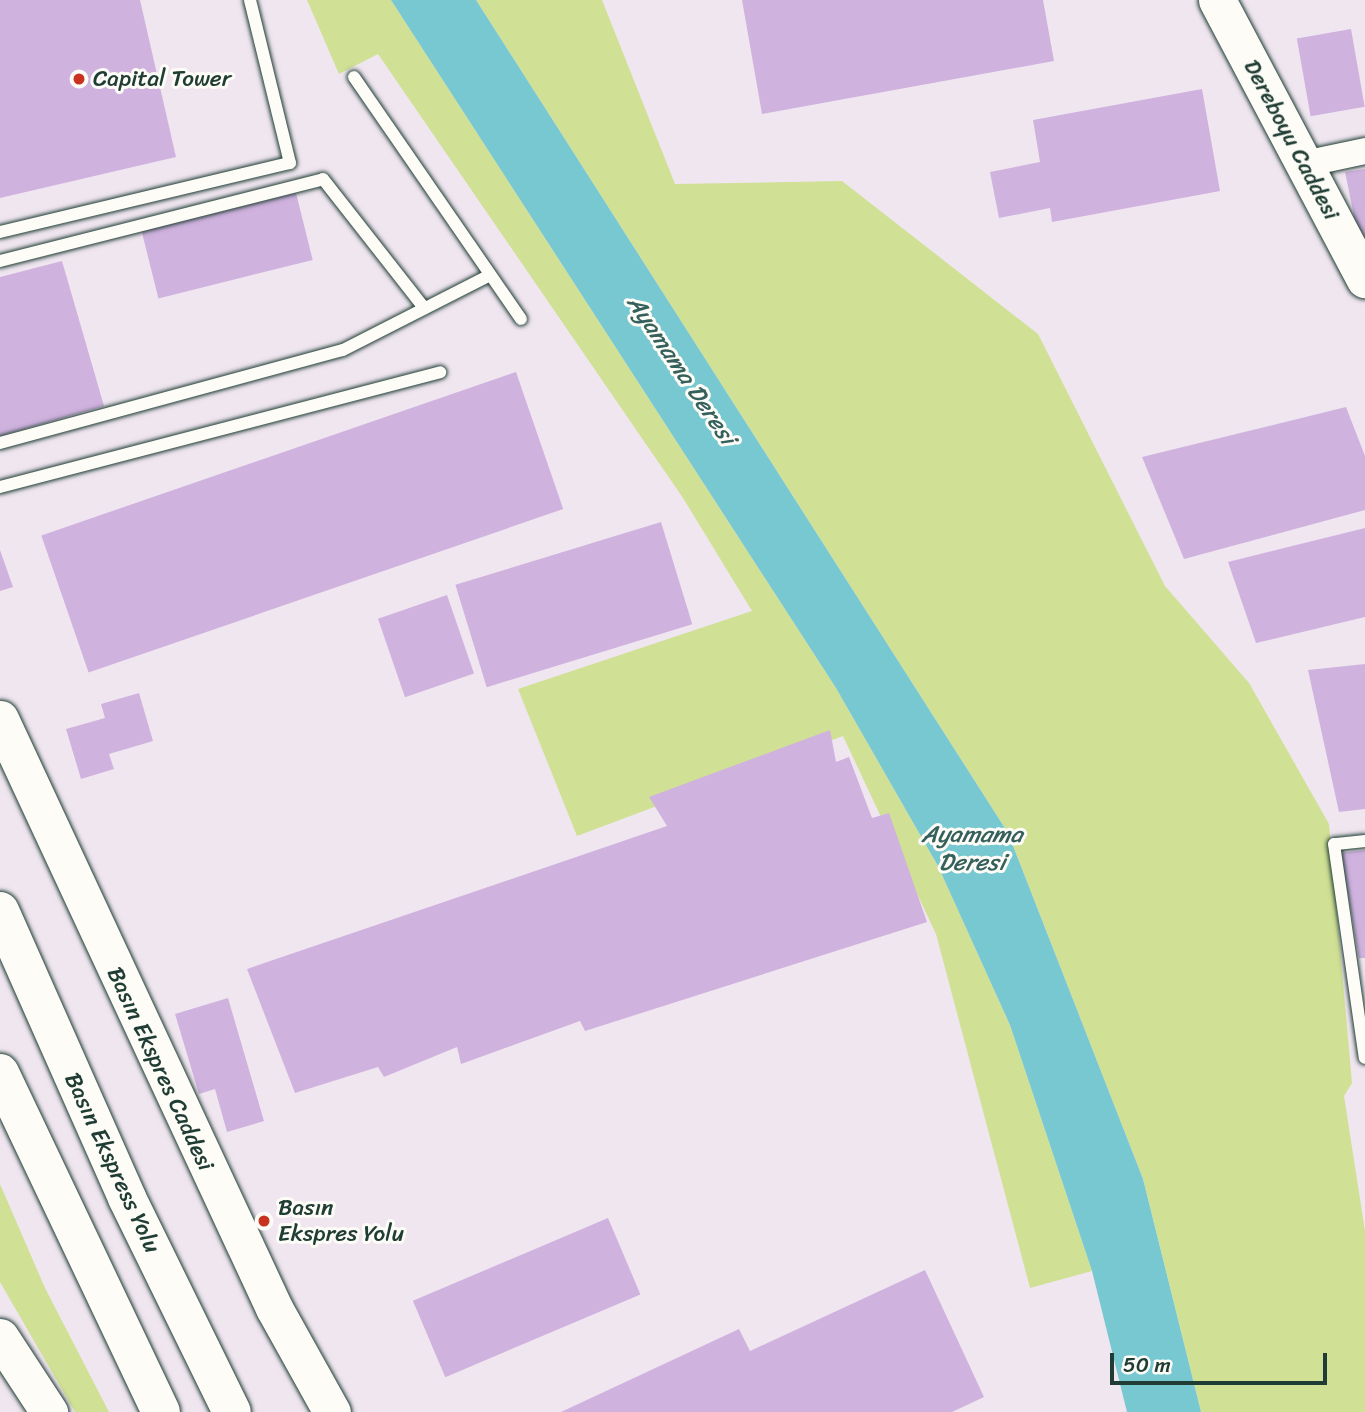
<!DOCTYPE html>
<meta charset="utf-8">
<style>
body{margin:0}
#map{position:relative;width:1365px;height:1412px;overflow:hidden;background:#f0e6f0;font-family:Sriracha,sans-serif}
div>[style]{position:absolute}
.green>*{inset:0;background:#d0e094}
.water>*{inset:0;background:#78c8d2}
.building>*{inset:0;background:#d0b2df;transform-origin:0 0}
.roads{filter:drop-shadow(0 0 2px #1f3d34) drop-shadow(0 0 2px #1f3d34)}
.lane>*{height:12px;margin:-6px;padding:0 6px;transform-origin:6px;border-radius:6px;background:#fdfcf7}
.street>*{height:26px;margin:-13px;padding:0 13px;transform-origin:13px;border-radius:13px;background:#fdfcf7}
.secondary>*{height:37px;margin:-18.5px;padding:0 18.5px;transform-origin:18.5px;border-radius:18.5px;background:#fdfcf7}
.highway>*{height:38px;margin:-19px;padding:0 19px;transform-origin:19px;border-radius:19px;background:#fdfcf7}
.dots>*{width:19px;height:19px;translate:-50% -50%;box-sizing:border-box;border:4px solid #fdfcf7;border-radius:50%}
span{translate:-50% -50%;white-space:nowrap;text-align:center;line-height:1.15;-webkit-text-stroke:6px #fdfcf7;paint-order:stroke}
.poi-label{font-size:23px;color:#1f3d34}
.left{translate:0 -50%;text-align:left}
.street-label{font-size:23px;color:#1f3d34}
.water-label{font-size:24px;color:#35605c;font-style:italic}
.scale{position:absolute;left:1110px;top:1353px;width:217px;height:32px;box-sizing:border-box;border:4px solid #1f3d34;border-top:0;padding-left:9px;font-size:21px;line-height:24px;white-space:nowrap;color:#1f3d34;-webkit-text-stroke:5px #fdfcf7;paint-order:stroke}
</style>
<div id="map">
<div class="green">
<div style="clip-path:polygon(307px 0,391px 0,836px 688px,938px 866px,1010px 1025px,1092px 1271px,1030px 1288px,936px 934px,843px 736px,577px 836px,518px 689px,752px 611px,683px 498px,378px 54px,339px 74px)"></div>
<div style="clip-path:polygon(476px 0,602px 0,675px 184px,842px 181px,1038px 334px,1165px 586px,1249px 683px,1329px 824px,1352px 1083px,1344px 1096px,1365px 1231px,1365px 1412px,1201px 1412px,1143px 1179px,1008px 833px)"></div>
<div style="clip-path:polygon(0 1184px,45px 1288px,109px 1412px,75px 1412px,0 1282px)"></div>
</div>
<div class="water">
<div style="clip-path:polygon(391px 0,476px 0,1008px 833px,1143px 1179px,1201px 1412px,1127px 1412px,1092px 1271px,1010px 1025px,938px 866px,836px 688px)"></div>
</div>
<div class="building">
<div style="clip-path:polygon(0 0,140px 0,176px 157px,0 198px)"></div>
<div style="clip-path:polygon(742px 0,1043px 0,1054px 61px,762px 114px)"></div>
<div style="left:1351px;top:29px;width:79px;height:55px;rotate:80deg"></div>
<div style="clip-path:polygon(1202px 89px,1220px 191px,1052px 222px,1050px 208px,999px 218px,990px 172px,1040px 162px,1033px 120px)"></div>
<div style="clip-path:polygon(1365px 169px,1365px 244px,1360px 245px,1345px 172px)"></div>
<div style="left:296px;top:193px;width:69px;height:159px;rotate:76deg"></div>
<div style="clip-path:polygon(62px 261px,104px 406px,0 436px,0 277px)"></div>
<div style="left:516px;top:372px;width:145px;height:502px;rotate:71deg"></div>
<div style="clip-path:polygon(1346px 407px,1365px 456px,1365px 510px,1184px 559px,1142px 457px)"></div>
<div style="left:661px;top:522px;width:107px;height:215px;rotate:73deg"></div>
<div style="clip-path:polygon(1365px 528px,1365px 617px,1256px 643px,1228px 562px)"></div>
<div style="clip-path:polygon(0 550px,13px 587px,0 591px)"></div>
<div style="left:447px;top:595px;width:83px;height:73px;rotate:71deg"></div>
<div style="clip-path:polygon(1365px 664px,1365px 809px,1339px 812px,1308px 670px)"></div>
<div style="clip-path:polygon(139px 693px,153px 741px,109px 754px,114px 769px,81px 779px,66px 729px,105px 718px,101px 704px)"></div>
<div style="clip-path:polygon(830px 730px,836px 762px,849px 757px,872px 818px,889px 813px,927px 922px,585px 1031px,580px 1021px,461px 1064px,457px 1047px,384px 1077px,378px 1067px,295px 1093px,247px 969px,667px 826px,649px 797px)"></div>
<div style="clip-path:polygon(1365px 850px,1365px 958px,1359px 958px,1341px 853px)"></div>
<div style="clip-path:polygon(228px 998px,264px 1121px,227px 1132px,215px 1089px,199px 1094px,175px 1014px)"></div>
<div style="left:608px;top:1218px;width:83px;height:212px;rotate:67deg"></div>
<div style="clip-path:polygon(925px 1270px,984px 1397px,952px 1412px,561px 1412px,739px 1329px,750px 1351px)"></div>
</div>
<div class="roads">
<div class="lane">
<div style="left:354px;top:77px;width:294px;rotate:55.4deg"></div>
<div style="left:0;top:232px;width:298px;rotate:-13.4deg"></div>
<div style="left:290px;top:163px;width:168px;rotate:-103.8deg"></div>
<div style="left:0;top:261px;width:333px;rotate:-14.2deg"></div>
<div style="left:323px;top:179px;width:164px;rotate:51.9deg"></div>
<div style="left:0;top:443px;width:355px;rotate:-15.2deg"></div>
<div style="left:343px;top:350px;width:165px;rotate:-27deg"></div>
<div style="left:0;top:487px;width:455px;rotate:-14.6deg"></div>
<div style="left:1365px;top:841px;width:31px;rotate:174deg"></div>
<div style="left:1334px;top:844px;width:216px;rotate:81.8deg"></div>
</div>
<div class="street">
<div style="left:1304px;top:164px;width:62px;rotate:-12deg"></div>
</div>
<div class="secondary">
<div style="left:1217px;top:0;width:316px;rotate:62.1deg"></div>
<div style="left:0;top:719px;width:650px;rotate:65.05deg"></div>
<div style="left:274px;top:1308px;width:119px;rotate:60.9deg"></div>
<div style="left:0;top:1337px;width:90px;rotate:56.8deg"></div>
</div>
<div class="highway">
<div style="left:0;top:911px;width:314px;rotate:66.1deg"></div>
<div style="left:127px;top:1198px;width:238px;rotate:63.9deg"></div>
<div style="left:0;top:1073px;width:375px;rotate:64.6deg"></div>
</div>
</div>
<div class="dots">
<div style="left:79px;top:79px;background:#c8321e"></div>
<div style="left:264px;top:1221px;background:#c8321e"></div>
</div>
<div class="poi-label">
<span class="left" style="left:93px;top:79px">Capital Tower</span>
<span class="left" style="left:278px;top:1221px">Basın<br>Ekspres Yolu</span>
</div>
<div class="street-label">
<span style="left:1291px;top:140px;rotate:62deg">Dereboyu Caddesi</span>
<span style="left:160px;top:1069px;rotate:65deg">Basın Ekspres Caddesi</span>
<span style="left:112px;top:1163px;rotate:65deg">Basın Ekspress Yolu</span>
</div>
<div class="water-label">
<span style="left:681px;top:370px;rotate:56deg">Ayamama Deresi</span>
<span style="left:972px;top:849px">Ayamama<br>Deresi</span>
</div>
<div class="scale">50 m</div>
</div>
